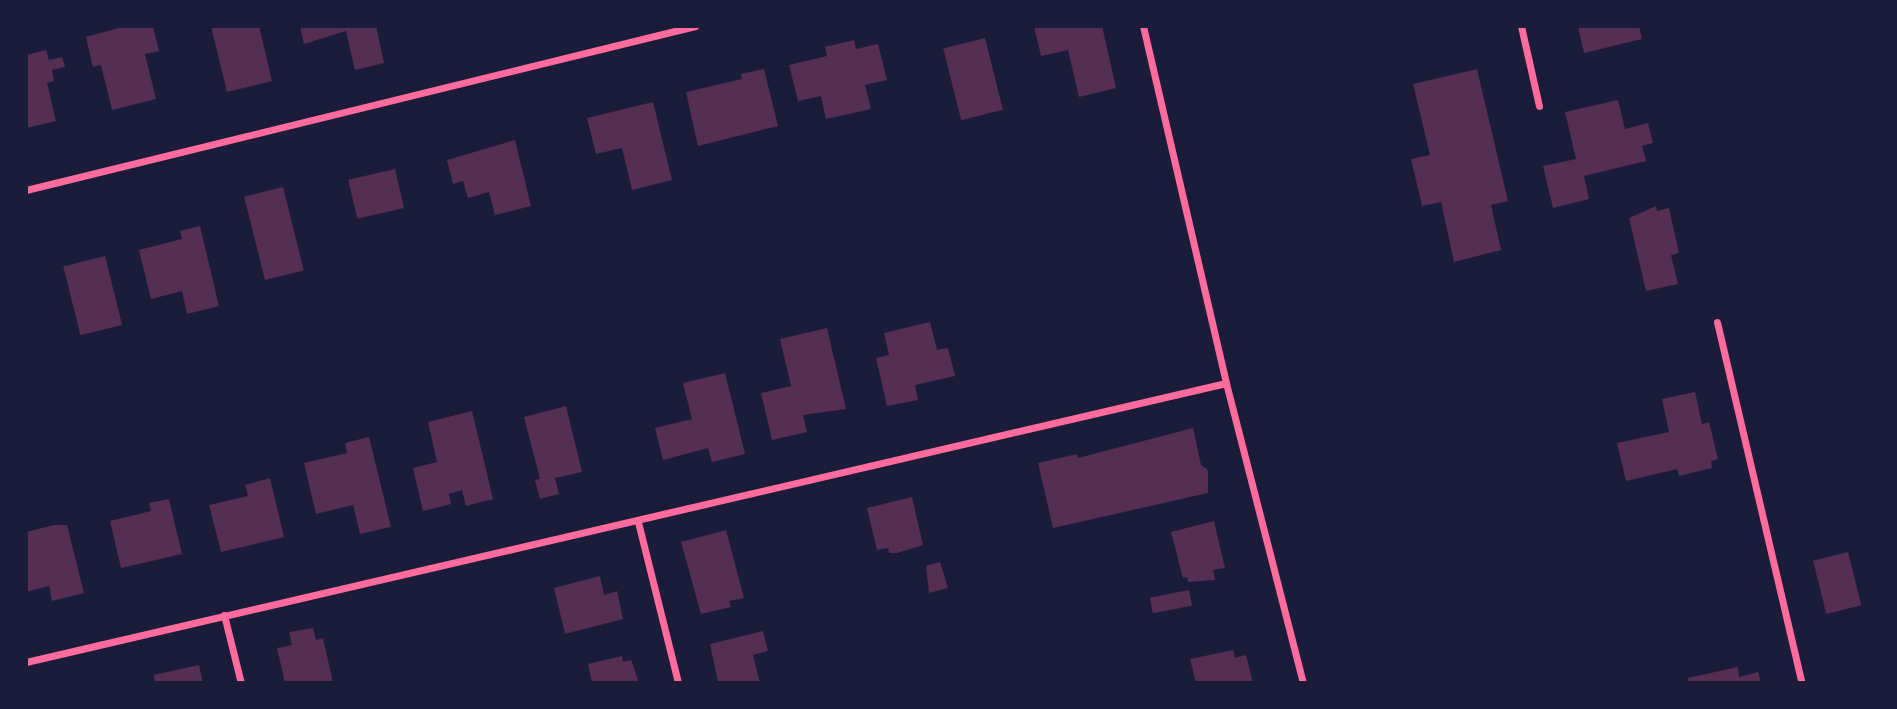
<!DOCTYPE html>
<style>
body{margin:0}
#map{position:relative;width:1897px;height:709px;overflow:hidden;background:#1b1b3a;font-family:Mulish,sans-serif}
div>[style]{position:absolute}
.building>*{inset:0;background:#542f53;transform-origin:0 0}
.minor>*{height:7px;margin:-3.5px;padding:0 3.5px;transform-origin:3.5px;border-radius:3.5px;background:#ff6b9d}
span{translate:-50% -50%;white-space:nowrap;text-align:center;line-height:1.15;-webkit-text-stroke:7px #1b1b3a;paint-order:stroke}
.frame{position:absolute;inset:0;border:28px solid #1b1b3a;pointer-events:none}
</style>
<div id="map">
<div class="building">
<div style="clip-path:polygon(126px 26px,153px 26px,159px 51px,145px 54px,156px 99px,112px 110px,101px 65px,93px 67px,86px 37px)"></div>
<div style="clip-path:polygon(211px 26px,259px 26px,272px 81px,227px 92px)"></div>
<div style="clip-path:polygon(300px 26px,376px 26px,384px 63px,355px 70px,346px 31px,304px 44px)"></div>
<div style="clip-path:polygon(1034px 26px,1102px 26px,1116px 88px,1079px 97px,1068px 50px,1041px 56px)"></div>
<div style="clip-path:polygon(1578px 26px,1639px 26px,1642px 39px,1584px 53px)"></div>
<div style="left:985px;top:38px;width:74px;height:43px;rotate:76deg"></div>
<div style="clip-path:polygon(854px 40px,856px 49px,878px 44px,887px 80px,865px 85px,871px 109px,826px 119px,821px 96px,798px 101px,789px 65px,827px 56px,825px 47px)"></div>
<div style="clip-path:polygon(46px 50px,49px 60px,62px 57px,65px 67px,52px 70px,54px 81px,47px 83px,56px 121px,26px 128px,26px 55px)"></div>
<div style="clip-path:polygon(764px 69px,778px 126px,698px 146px,686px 92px,742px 79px,741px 74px)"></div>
<div style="clip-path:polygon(1477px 69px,1508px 201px,1491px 205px,1501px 250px,1454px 262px,1441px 202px,1422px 206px,1411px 159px,1430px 155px,1413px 84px)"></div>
<div style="clip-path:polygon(1618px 100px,1625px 129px,1648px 123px,1653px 143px,1642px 146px,1646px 161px,1584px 176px,1589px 199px,1553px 208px,1543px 166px,1576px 159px,1565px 112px)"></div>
<div style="clip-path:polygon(653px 102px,672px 180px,632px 190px,622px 148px,596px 154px,587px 118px)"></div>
<div style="clip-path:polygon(515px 140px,531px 206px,495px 215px,489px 192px,468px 198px,463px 181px,453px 184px,447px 160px)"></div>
<div style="left:395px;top:169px;width:40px;height:48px;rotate:77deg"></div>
<div style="left:283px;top:187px;width:86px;height:40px;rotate:76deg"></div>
<div style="clip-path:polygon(1656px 206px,1657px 211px,1669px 208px,1679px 253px,1671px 255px,1678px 284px,1646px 291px,1629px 218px)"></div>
<div style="clip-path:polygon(200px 226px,219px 306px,187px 314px,182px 291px,151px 299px,139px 250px,182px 239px,180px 231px)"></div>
<div style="left:105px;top:256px;width:71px;height:43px;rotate:76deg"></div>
<div style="clip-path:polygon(930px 322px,937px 350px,948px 348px,955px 376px,915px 385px,918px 400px,887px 406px,876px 358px,889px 355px,884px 333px)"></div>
<div style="clip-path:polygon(827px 328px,846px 409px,803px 415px,807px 432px,772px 440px,761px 393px,791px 386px,780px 339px)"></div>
<div style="clip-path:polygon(725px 373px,745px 454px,712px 462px,708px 448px,663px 460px,655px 428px,692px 419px,683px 383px)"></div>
<div style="clip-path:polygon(1695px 392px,1702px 424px,1709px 422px,1718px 459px,1711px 461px,1712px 468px,1679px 476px,1677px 469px,1626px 481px,1617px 443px,1669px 432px,1662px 399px)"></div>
<div style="clip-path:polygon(566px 406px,582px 472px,555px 478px,559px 494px,540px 499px,535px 480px,540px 479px,524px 417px)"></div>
<div style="clip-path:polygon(472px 411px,493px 499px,466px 506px,462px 490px,449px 494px,451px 504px,423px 511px,413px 468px,437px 462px,428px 422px)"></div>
<div style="clip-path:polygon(1193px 428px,1201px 465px,1208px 470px,1208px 493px,1053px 528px,1038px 463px,1077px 454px,1078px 458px)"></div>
<div style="clip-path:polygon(369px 437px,391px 527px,360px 534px,353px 505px,316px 514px,304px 463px,347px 453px,345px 443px)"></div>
<div style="clip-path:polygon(270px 478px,284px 537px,221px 552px,209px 505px,248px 496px,245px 485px)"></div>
<div style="clip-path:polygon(912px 497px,923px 545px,897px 553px,889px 553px,888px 548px,877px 550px,867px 508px)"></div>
<div style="clip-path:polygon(169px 499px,182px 554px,121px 568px,110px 521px,151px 511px,149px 503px)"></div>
<div style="clip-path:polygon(1214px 521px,1225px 568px,1213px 570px,1215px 580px,1188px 582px,1187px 577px,1183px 578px,1171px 532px)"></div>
<div style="clip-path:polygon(54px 525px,67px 525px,84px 593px,52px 601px,49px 586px,26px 592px,26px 532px)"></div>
<div style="clip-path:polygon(726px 530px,744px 598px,729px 601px,731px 607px,701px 614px,681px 542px)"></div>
<div style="left:1848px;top:552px;width:55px;height:36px;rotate:76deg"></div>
<div style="clip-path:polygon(940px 562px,948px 588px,929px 593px,926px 566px)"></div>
<div style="clip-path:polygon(600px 576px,604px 595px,617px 591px,623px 619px,565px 634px,554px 588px)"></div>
<div style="left:1189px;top:590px;width:16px;height:40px;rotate:79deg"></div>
<div style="clip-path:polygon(313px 628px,316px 640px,323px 638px,333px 683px,285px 683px,277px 648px,292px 645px,289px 632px)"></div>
<div style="clip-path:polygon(763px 631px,768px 651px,753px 655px,760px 683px,718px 682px,710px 644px)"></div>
<div style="clip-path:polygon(1233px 650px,1235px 658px,1246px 655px,1253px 683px,1196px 683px,1190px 659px)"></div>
<div style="clip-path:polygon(622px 656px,623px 662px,631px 660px,639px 683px,592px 683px,588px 664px)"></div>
<div style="clip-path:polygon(199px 665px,203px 683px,155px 683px,154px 675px)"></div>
<div style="clip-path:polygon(1738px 667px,1739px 677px,1758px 672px,1761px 683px,1689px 683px,1688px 678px)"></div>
</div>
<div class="minor">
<div style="left:1143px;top:26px;width:367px;rotate:76.9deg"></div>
<div style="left:1226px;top:383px;width:310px;rotate:75.6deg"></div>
<div style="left:1521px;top:26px;width:82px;rotate:77.3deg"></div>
<div style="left:26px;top:190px;width:689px;rotate:-13.77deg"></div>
<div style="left:1717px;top:322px;width:371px;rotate:76.8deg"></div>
<div style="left:638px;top:522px;width:166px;rotate:76deg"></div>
<div style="left:224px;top:615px;width:70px;rotate:76deg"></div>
<div style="left:26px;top:662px;width:1232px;rotate:-13.09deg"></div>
</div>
<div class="frame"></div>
</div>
